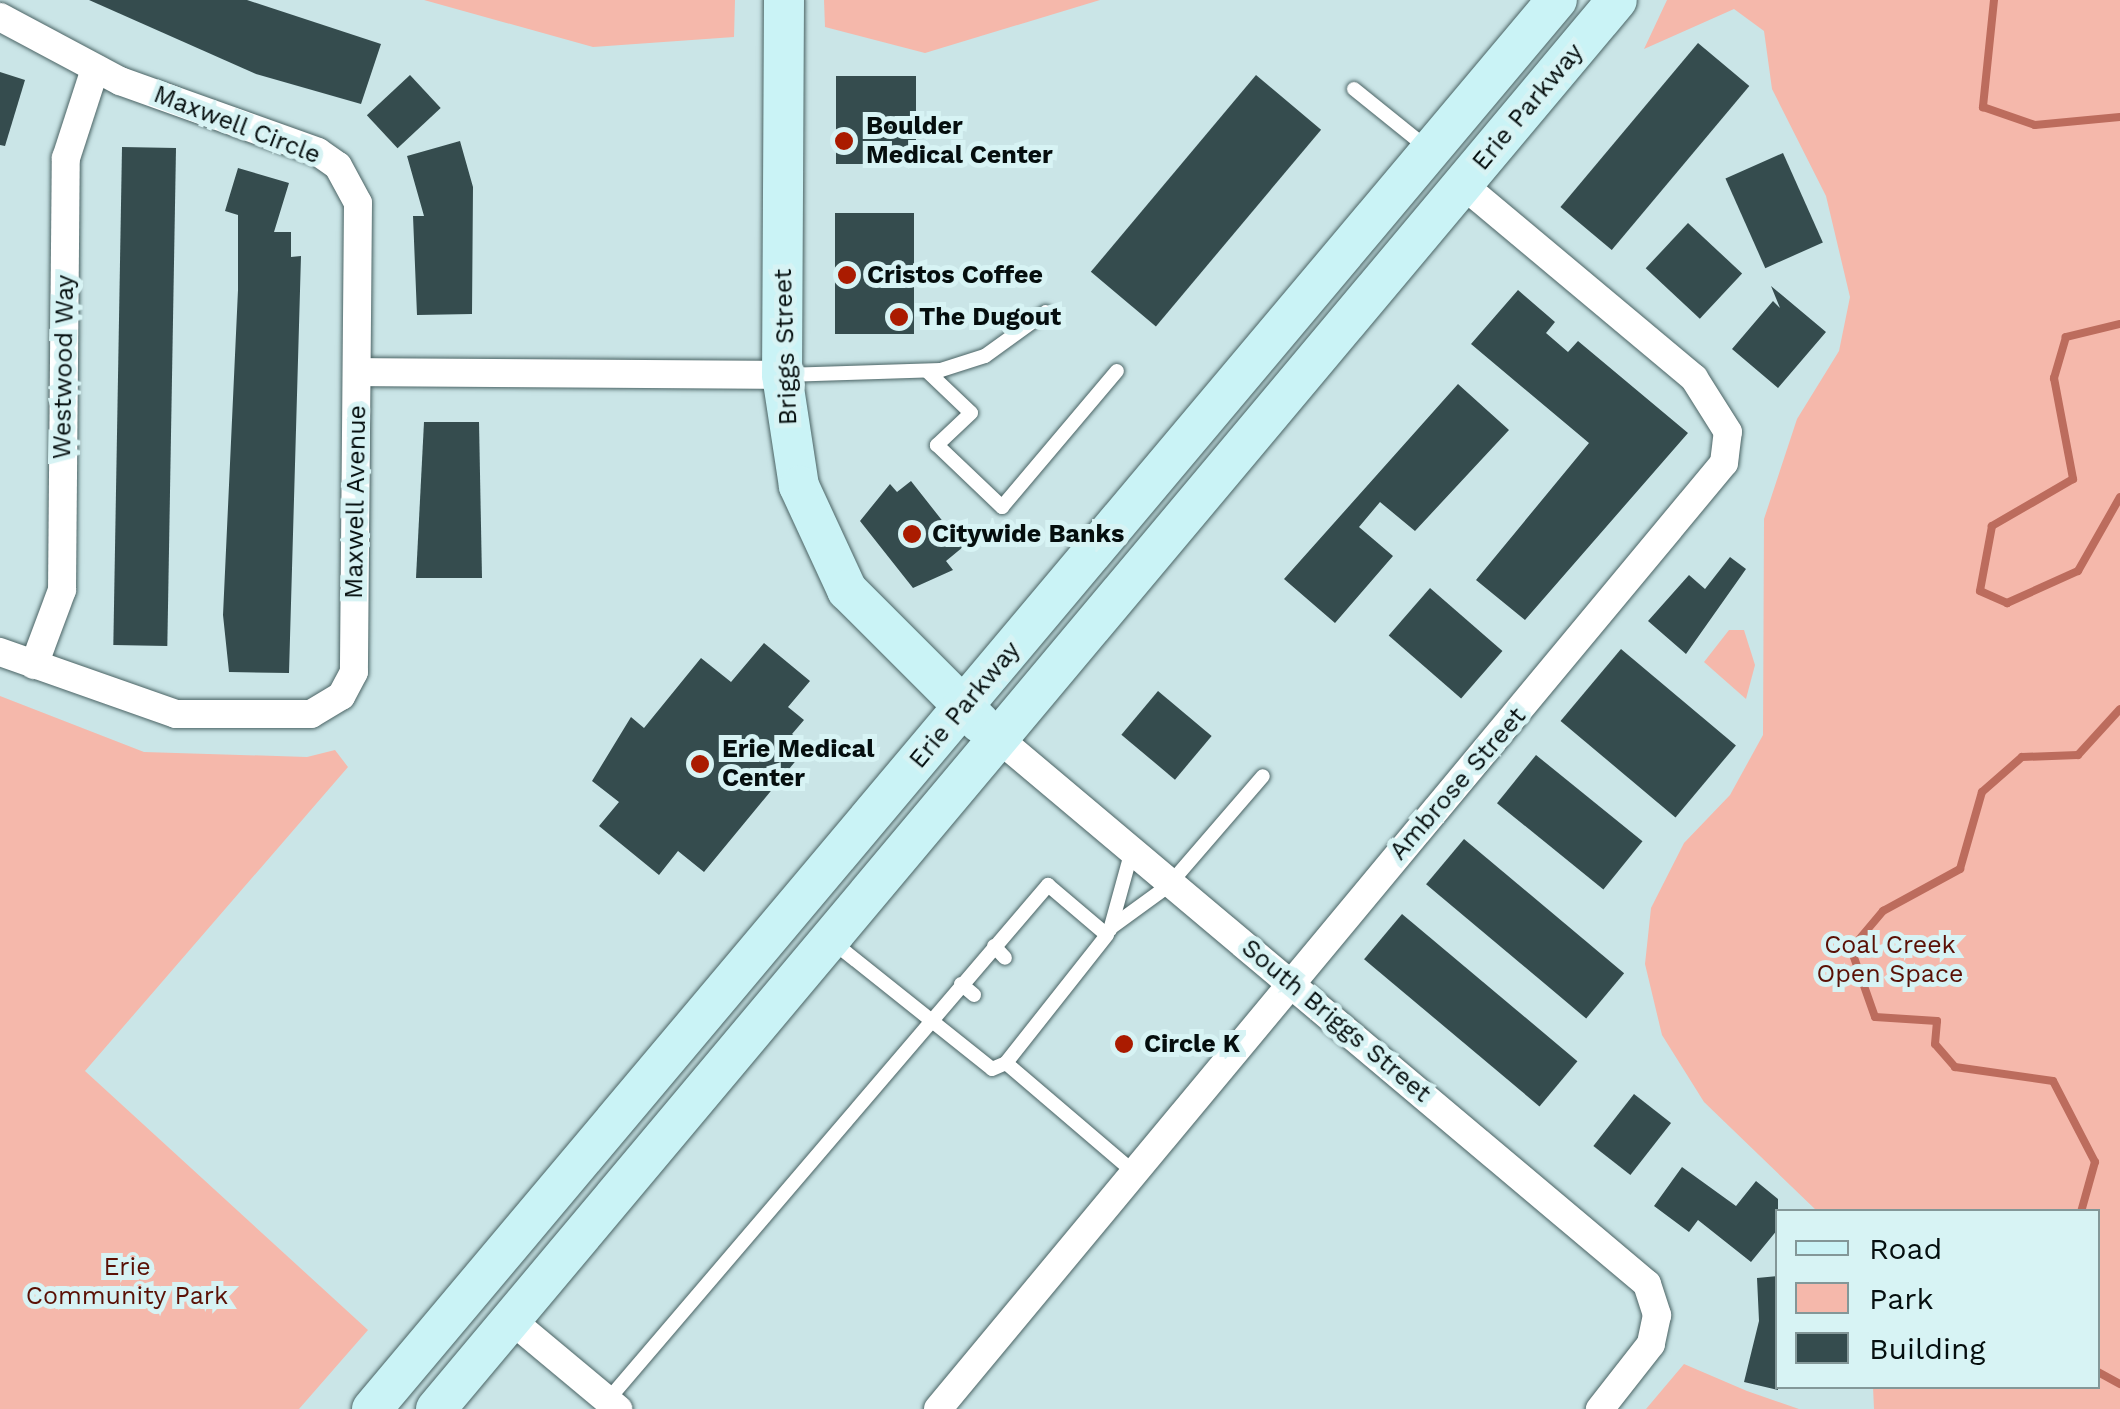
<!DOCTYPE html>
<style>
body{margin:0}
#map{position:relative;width:2120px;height:1409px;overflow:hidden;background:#cae5e7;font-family:"Work Sans",sans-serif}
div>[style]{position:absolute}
.green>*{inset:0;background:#f5b8ab}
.stream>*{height:8px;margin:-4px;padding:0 4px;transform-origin:4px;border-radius:4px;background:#bc6c5d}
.building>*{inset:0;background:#354c4e;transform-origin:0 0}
.roads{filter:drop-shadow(0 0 2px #4a6364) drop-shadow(0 0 2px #4a6364)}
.lane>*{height:14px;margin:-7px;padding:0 7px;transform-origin:7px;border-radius:7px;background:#fff}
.street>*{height:28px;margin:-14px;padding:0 14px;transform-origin:14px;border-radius:14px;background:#fff}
.secondary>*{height:40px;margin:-20px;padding:0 20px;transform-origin:20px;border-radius:20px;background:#caf3f6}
.dots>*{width:28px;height:28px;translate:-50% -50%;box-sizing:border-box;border:5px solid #d7f3f4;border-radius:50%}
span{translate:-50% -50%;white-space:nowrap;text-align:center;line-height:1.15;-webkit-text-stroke:10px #d7f3f4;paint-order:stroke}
.street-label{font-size:25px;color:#050e0e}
.poi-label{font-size:25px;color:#050e0e;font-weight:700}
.left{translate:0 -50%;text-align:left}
.park-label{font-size:25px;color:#5a1005}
.legend{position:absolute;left:1775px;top:1209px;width:325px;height:180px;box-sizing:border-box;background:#d7f3f4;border:2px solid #839798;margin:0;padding:12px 18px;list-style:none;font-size:30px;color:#050e0e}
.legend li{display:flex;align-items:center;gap:20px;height:50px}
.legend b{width:50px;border:2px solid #839798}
</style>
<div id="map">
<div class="green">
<div style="clip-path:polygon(424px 0,735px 0,734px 37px,593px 47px)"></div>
<div style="clip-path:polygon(824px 0,1100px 0,925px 53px,825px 27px)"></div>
<div style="clip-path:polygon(1667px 0,2120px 0,2120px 1409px,1874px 1409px,1873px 1387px,2098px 1386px,2098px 1212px,1817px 1211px,1704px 1102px,1662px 1035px,1645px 964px,1651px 908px,1684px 843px,1730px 795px,1763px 735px,1764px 519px,1797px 419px,1839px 351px,1850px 297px,1826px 196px,1772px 89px,1764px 31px,1734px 9px,1644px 49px)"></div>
<div style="clip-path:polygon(1729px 630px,1744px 630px,1755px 665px,1746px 699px,1704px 662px)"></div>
<div style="clip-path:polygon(0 696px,144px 752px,307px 757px,335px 750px,348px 767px,85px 1071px,368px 1330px,299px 1409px,0 1409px)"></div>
<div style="clip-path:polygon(1684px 1364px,1747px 1391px,1799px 1409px,1646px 1409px)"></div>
</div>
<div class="stream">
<div style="left:1994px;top:0;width:108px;rotate:95.9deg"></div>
<div style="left:1983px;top:107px;width:55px;rotate:19.1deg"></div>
<div style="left:2035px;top:125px;width:85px;rotate:-5.4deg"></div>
<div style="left:2120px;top:324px;width:56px;rotate:166.5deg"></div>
<div style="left:2066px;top:337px;width:43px;rotate:106.3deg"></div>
<div style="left:2054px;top:378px;width:103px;rotate:79.3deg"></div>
<div style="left:2073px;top:479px;width:94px;rotate:149.9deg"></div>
<div style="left:1992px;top:526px;width:66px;rotate:100.5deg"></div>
<div style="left:1980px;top:591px;width:30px;rotate:24deg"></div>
<div style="left:2007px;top:603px;width:78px;rotate:-24.3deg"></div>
<div style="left:2078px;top:571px;width:85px;rotate:-60.4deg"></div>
<div style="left:2081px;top:1212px;width:52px;rotate:-74.4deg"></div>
<div style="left:2095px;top:1162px;width:91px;rotate:-117.4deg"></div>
<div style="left:2053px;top:1081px;width:99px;rotate:-171.9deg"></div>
<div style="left:1955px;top:1067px;width:30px;rotate:-131deg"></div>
<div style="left:1935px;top:1044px;width:23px;rotate:-85deg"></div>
<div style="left:1937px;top:1021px;width:62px;rotate:-176.3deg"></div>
<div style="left:1875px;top:1017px;width:72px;rotate:-109.4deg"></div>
<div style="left:1851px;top:949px;width:50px;rotate:-49.9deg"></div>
<div style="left:1883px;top:911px;width:88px;rotate:-28.6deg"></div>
<div style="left:1960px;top:869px;width:80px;rotate:-74.1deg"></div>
<div style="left:1982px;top:792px;width:53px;rotate:-41.2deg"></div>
<div style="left:2022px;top:757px;width:56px;rotate:-2deg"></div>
<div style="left:2078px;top:755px;width:62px;rotate:-47.6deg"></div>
<div style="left:2098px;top:1372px;width:25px;rotate:29deg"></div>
</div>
<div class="building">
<div style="clip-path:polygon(89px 0,247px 0,381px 44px,361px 104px,256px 74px)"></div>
<div style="left:1698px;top:43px;width:67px;height:214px;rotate:40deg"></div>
<div style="clip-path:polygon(0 72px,25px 80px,5px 146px,0 145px)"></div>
<div style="left:410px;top:75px;width:45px;height:59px;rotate:47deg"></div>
<div style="left:1256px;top:75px;width:85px;height:257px;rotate:40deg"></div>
<div style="left:836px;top:76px;width:80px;height:88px"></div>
<div style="clip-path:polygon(460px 141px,473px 187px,472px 314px,417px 315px,413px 216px,424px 216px,407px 156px)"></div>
<div style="left:176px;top:148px;width:498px;height:54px;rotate:91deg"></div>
<div style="left:1783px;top:153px;width:98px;height:63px;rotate:66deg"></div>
<div style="clip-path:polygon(238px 168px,289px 183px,274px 232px,291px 232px,291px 257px,301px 256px,289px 673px,229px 672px,223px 615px,238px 290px,238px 215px,225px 211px)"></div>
<div style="left:835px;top:213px;width:79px;height:121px"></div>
<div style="left:1688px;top:223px;width:74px;height:62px;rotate:43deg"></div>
<div style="clip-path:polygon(1771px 286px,1826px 332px,1778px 388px,1732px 349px,1773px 301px,1780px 308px)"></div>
<div style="clip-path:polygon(1518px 290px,1555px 322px,1546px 333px,1568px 352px,1578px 341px,1688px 433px,1525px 620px,1476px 580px,1589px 443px,1471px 344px)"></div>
<div style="clip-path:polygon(1458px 384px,1509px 430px,1415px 531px,1380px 502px,1359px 527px,1393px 556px,1335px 623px,1284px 579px)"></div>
<div style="clip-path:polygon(424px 422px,479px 422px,482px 578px,416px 578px)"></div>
<div style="clip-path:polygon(911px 481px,963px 547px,946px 561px,953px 570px,913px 588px,860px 521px,890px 484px,897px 492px)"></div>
<div style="clip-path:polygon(1730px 557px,1746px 569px,1686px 654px,1648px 621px,1689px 575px,1705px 589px)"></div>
<div style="left:1430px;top:588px;width:96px;height:63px;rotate:41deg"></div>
<div style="clip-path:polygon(764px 643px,810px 681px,788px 707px,804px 720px,792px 734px,808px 746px,704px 872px,678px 851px,659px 875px,599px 826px,619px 802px,592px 781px,631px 717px,644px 728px,701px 658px,731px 682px)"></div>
<div style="left:1621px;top:649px;width:150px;height:94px;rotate:40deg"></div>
<div style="left:1158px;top:691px;width:70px;height:57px;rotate:40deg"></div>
<div style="left:1536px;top:755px;width:137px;height:62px;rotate:39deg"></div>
<div style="left:1464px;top:839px;width:209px;height:59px;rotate:40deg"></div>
<div style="left:1402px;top:914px;width:229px;height:59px;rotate:40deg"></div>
<div style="left:1634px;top:1094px;width:47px;height:66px;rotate:38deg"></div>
<div style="clip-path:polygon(1682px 1167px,1736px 1206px,1756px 1181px,1778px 1199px,1778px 1229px,1751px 1262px,1698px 1220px,1689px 1232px,1654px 1206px)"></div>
<div style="clip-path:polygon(1778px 1276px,1778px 1390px,1744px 1382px,1759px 1321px,1757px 1278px)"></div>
</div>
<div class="roads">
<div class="lane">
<div style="left:1354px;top:89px;width:92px;rotate:38.9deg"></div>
<div style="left:928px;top:372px;width:59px;rotate:43.6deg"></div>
<div style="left:971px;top:413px;width:47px;rotate:136.7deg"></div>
<div style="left:937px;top:445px;width:90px;rotate:43.6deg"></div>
<div style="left:1002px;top:507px;width:178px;rotate:-49.8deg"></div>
<div style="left:784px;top:375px;width:157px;rotate:-1.8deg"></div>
<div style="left:941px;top:370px;width:46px;rotate:-17.7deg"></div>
<div style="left:985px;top:356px;width:75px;rotate:-35.8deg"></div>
<div style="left:1113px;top:926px;width:68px;rotate:-36deg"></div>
<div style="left:1168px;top:886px;width:145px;rotate:-49.2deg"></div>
<div style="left:1110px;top:930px;width:79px;rotate:-74.6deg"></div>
<div style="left:833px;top:942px;width:203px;rotate:38.6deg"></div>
<div style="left:992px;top:1069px;width:15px;rotate:-23deg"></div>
<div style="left:994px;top:946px;width:16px;rotate:47deg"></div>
<div style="left:961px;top:984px;width:17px;rotate:40deg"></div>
<div style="left:607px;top:1401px;width:679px;rotate:-49.48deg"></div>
<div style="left:1048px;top:885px;width:77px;rotate:40.3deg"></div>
<div style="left:1107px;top:935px;width:163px;rotate:128.3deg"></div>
<div style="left:1006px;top:1063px;width:170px;rotate:40.5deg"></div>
</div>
<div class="street">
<div style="left:0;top:17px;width:136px;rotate:28.1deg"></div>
<div style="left:120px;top:81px;width:210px;rotate:19.7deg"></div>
<div style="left:318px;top:152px;width:24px;rotate:35deg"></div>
<div style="left:338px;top:166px;width:42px;rotate:61.6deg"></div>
<div style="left:358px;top:203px;width:469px;rotate:90.5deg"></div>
<div style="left:354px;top:672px;width:27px;rotate:118deg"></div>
<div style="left:341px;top:696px;width:35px;rotate:149deg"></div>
<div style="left:311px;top:714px;width:135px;rotate:180deg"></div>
<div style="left:176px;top:714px;width:187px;rotate:-160.6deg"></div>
<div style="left:358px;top:372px;width:424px;rotate:0.4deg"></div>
<div style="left:34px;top:665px;width:80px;rotate:-69.5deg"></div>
<div style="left:62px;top:590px;width:432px;rotate:-89.5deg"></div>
<div style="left:66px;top:158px;width:94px;rotate:-72deg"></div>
<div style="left:998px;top:738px;width:848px;rotate:40.07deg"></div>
<div style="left:1647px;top:1284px;width:33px;rotate:72deg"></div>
<div style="left:1657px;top:1315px;width:30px;rotate:102deg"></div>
<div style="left:1651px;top:1344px;width:83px;rotate:128.1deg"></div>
<div style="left:510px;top:1319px;width:141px;rotate:39.8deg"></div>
<div style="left:938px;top:1409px;width:1230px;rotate:-50.28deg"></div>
<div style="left:1724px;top:463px;width:31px;rotate:-83deg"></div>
<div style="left:1728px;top:432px;width:64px;rotate:-122.2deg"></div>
<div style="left:1694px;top:378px;width:300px;rotate:-140.1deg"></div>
</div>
<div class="secondary">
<div style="left:784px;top:0;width:375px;rotate:90.3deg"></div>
<div style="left:782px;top:375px;width:112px;rotate:81.3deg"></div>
<div style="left:799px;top:486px;width:115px;rotate:65.2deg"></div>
<div style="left:847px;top:590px;width:188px;rotate:45deg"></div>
<div style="left:372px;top:1409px;width:1841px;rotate:-49.94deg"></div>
<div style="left:436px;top:1409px;width:1838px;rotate:-50.03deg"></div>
</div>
</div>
<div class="dots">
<div style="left:844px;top:141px;background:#aa1b00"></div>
<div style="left:847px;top:275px;background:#aa1b00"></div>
<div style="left:899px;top:317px;background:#aa1b00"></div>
<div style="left:912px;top:534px;background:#aa1b00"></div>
<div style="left:700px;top:764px;background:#aa1b00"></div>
<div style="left:1124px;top:1044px;background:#aa1b00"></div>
</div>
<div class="street-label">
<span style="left:1528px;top:107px;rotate:-50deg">Erie Parkway</span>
<span style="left:237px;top:125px;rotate:21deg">Maxwell Circle</span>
<span style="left:786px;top:347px;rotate:-92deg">Briggs Street</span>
<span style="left:64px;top:367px;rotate:-89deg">Westwood Way</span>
<span style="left:356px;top:502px;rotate:-89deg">Maxwell Avenue</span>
<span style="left:965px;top:705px;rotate:-50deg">Erie Parkway</span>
<span style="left:1458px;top:784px;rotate:-49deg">Ambrose Street</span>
<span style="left:1336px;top:1021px;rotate:40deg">South Briggs Street</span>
</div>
<div class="poi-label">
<span class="left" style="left:866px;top:141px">Boulder<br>Medical Center</span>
<span class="left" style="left:867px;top:275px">Cristos Coffee</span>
<span class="left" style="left:919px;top:317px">The Dugout</span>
<span class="left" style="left:932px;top:534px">Citywide Banks</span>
<span class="left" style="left:722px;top:764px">Erie Medical<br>Center</span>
<span class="left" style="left:1144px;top:1044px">Circle K</span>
</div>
<div class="park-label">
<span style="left:1890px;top:960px">Coal Creek<br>Open Space</span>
<span style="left:127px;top:1282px">Erie<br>Community Park</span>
</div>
<ul class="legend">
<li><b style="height:12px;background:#caf3f6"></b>Road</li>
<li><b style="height:28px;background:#f5b8ab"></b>Park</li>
<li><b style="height:28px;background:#354c4e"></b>Building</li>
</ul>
</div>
